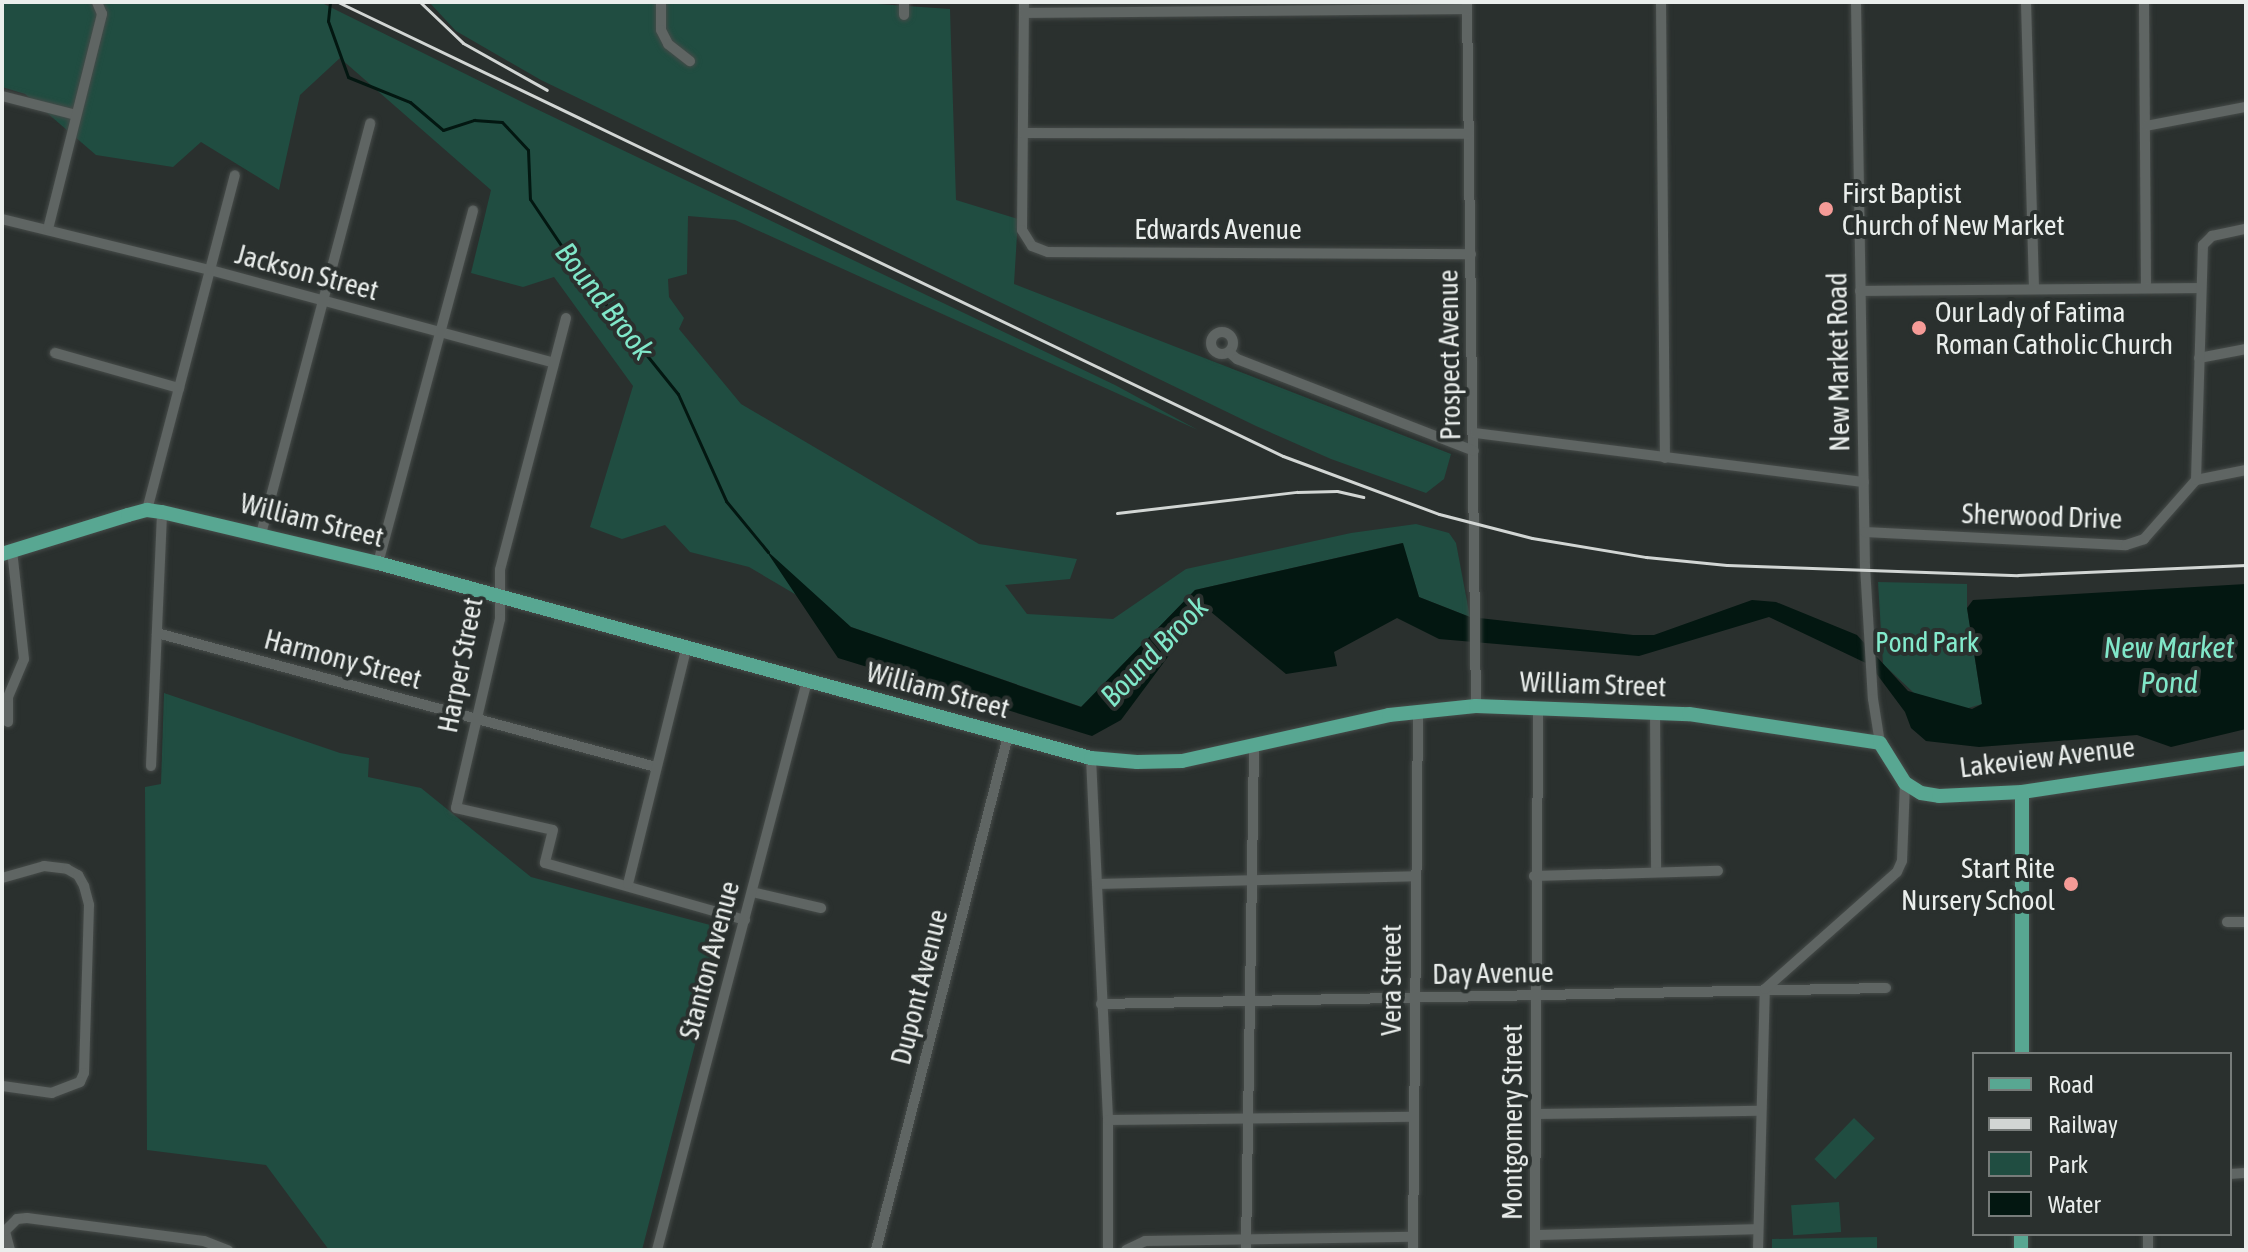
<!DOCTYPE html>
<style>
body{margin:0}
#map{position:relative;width:2248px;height:1252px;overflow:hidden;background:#2a302e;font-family:"Asap Condensed",sans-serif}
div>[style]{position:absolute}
.green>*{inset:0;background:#204d41;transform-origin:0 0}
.water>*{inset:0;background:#031711}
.stream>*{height:3px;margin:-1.5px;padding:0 1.5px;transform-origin:1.5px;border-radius:1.5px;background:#031711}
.roads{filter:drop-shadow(0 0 2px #464b49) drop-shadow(0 0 2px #464b49)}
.minor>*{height:10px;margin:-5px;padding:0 5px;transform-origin:5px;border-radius:5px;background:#5f6563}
.minor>.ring{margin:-5px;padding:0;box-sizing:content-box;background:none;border:10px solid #5f6563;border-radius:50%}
.major>*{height:14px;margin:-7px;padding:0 7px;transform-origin:7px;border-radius:7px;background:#58a792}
.rail>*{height:3px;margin:-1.5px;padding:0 1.5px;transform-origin:1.5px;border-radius:1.5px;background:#d2d6d4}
.dots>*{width:22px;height:22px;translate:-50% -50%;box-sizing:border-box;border:4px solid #2a302e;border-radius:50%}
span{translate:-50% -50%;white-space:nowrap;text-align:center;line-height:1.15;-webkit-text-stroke:8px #2a302e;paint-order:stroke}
.poi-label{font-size:28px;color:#eaeeec}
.left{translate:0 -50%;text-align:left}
.right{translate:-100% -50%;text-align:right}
.street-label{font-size:28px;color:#eaeeec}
.park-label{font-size:28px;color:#83ebcd}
.water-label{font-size:30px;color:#80e7c9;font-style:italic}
.frame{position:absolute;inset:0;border:4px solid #eaeeec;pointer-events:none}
.legend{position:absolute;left:1972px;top:1052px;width:260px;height:184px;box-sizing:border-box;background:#2a302e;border:2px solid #777c7a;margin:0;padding:10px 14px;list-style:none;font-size:24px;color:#eaeeec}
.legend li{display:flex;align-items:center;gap:16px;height:40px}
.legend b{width:40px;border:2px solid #777c7a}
</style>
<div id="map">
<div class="green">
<div style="clip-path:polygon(2px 2px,320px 2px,528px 105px,1115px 385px,1198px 430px,735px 220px,688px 216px,687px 274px,668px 279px,669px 297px,684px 318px,679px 329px,741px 404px,979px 544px,1077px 559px,1070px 579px,1005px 585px,1027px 614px,1113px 619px,1186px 569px,1351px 533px,1416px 524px,1449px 533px,1456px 543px,1470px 617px,1419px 597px,1402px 543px,1195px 590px,1082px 707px,851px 627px,749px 567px,690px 552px,665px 525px,622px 539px,590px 527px,633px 386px,554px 277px,523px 287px,471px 273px,491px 190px,340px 58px,300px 95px,279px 190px,201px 142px,173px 167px,96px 155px,25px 94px,2px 87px)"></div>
<div style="clip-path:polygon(429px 2px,849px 2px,950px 9px,956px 200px,1018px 219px,1014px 284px,1451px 454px,1444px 479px,1426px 493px,1331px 459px,1256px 426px,541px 80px,456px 31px)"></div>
<div style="clip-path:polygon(1878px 582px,1967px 584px,1967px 608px,1982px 704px,1965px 709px,1914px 693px,1883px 664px)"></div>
<div style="clip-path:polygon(164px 693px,340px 753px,369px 758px,368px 777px,421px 788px,531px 877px,725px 929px,642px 1250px,329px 1250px,266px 1165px,147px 1150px,145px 787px,161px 784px)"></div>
<div style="left:1854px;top:1118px;width:29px;height:57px;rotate:44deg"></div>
<div style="left:1839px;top:1202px;width:30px;height:48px;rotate:86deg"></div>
<div style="clip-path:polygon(1877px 1237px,1877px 1250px,1772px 1250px,1772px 1239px)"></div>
</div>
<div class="water">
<div style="clip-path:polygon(1403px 543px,1419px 597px,1470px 617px,1633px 635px,1654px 635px,1752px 600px,1776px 602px,1857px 635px,1908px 691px,1972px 709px,1982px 704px,1967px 608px,1973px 600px,2246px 584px,2246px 729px,2171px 747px,2137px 735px,1979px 747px,1926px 741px,1911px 728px,1905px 712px,1870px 665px,1769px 617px,1639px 656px,1439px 639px,1397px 618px,1334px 652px,1337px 666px,1286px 674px,1205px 607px,1121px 720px,1092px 736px,838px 658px,765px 549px,851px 627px,1081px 707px,1195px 590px)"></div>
</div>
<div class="stream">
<div style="left:330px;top:2px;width:19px;rotate:96deg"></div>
<div style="left:328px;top:21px;width:59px;rotate:70.3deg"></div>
<div style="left:348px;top:77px;width:67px;rotate:22deg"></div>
<div style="left:410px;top:102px;width:43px;rotate:40.3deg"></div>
<div style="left:443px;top:130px;width:33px;rotate:-18deg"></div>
<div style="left:474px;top:120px;width:28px;rotate:4deg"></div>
<div style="left:502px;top:122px;width:38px;rotate:47deg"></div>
<div style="left:528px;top:150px;width:49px;rotate:87.7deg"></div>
<div style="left:530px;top:199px;width:81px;rotate:56.1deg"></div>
<div style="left:575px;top:266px;width:164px;rotate:51.2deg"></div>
<div style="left:678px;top:394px;width:117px;rotate:65.8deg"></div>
<div style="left:726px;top:501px;width:66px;rotate:50.5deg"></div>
</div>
<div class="roads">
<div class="minor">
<div style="left:661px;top:2px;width:28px;rotate:90deg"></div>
<div style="left:661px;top:30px;width:16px;rotate:63deg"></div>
<div style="left:668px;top:44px;width:28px;rotate:38deg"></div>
<div style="left:904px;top:2px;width:13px;rotate:90deg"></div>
<div style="left:1024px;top:2px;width:228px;rotate:90.5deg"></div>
<div style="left:1022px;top:230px;width:19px;rotate:58deg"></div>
<div style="left:1032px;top:246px;width:17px;rotate:21deg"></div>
<div style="left:1048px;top:252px;width:423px;rotate:0.3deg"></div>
<div style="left:1467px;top:2px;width:704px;rotate:89.27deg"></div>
<div style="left:1661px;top:2px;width:456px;rotate:89.5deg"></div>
<div style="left:1856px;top:2px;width:564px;rotate:89.09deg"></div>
<div style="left:1865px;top:566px;width:133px;rotate:86.6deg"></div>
<div style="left:1873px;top:699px;width:45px;rotate:81deg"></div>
<div style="left:2026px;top:2px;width:287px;rotate:88.4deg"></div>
<div style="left:2144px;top:2px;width:286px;rotate:89.6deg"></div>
<div style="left:1024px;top:13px;width:443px;rotate:-0.5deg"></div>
<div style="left:2px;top:96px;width:76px;rotate:14.4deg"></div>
<div style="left:2146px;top:126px;width:102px;rotate:-10.8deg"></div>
<div style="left:1023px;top:133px;width:446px;rotate:0.1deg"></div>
<div style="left:2px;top:219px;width:214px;rotate:13.8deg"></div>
<div style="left:210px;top:270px;width:356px;rotate:15.1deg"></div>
<div style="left:48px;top:229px;width:222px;rotate:-75.9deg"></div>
<div style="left:102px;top:14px;width:13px;rotate:-113deg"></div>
<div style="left:1860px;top:291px;width:340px;rotate:-0.5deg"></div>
<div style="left:566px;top:318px;width:260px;rotate:104.7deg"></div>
<div style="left:500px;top:570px;width:49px;rotate:90deg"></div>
<div style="left:500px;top:619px;width:194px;rotate:103.1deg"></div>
<div style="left:456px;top:808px;width:99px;rotate:12.8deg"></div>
<div style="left:553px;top:830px;width:34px;rotate:104deg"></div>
<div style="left:545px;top:863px;width:208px;rotate:15.9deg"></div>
<div class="ring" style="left:1211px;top:332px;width:12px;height:12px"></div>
<div style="left:1229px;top:352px;width:11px;rotate:41deg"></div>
<div style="left:1237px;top:359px;width:254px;rotate:21.2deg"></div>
<div style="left:55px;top:353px;width:129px;rotate:15.8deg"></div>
<div style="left:2199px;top:358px;width:48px;rotate:-10.8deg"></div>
<div style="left:1475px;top:433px;width:392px;rotate:7.2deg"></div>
<div style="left:2196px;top:480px;width:51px;rotate:-11.3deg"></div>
<div style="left:147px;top:510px;width:346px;rotate:-75.3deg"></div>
<div style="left:1865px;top:532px;width:261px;rotate:2.9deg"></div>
<div style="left:2126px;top:545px;width:19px;rotate:-18deg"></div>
<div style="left:2144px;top:539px;width:79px;rotate:-48.6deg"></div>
<div style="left:2196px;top:480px;width:235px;rotate:-88.3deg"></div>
<div style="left:2203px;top:245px;width:13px;rotate:-45deg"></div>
<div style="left:2212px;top:236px;width:35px;rotate:-12deg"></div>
<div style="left:261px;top:534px;width:425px;rotate:-75.1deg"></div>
<div style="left:378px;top:563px;width:365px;rotate:-74.9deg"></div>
<div style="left:157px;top:633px;width:517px;rotate:15.03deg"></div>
<div style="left:1655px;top:711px;width:161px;rotate:89.6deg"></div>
<div style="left:8px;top:722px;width:25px;rotate:-90deg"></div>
<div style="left:8px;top:697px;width:41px;rotate:-67.2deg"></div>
<div style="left:24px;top:659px;width:109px;rotate:-96.3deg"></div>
<div style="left:1091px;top:758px;width:362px;rotate:87.3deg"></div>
<div style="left:1108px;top:1120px;width:130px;rotate:90deg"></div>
<div style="left:151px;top:766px;width:254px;rotate:-87.5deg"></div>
<div style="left:1534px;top:876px;width:184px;rotate:-1.6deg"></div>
<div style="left:2px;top:878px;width:44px;rotate:-15.9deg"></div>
<div style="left:44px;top:866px;width:23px;rotate:7deg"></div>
<div style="left:67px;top:869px;width:13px;rotate:29deg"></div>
<div style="left:78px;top:875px;width:13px;rotate:61deg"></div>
<div style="left:84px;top:886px;width:20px;rotate:75deg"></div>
<div style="left:89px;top:905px;width:168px;rotate:91.7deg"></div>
<div style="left:84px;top:1073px;width:10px;rotate:114deg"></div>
<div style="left:80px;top:1082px;width:30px;rotate:159deg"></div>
<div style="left:52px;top:1093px;width:50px;rotate:-172deg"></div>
<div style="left:628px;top:884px;width:242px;rotate:-76.1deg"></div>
<div style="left:1097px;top:884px;width:319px;rotate:-1.4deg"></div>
<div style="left:752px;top:892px;width:71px;rotate:13.1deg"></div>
<div style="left:2227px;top:922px;width:19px"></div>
<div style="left:1101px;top:1004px;width:785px;rotate:-1.17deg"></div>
<div style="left:1536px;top:1114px;width:224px;rotate:-0.8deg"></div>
<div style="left:1108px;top:1120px;width:306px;rotate:-0.6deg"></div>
<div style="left:2230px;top:1174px;width:16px;rotate:-4deg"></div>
<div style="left:1535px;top:1235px;width:223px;rotate:-1.5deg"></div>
<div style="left:10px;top:1250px;width:20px;rotate:-105deg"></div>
<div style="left:5px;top:1231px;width:17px;rotate:-45deg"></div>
<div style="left:17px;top:1219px;width:10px;rotate:-6deg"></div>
<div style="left:27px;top:1218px;width:178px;rotate:7.4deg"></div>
<div style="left:204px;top:1241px;width:26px;rotate:21deg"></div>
<div style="left:657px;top:1250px;width:588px;rotate:-75.23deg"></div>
<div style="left:876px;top:1250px;width:531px;rotate:-75.6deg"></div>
<div style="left:1126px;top:1250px;width:21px;rotate:-25deg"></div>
<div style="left:1145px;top:1241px;width:268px;rotate:-0.9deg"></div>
<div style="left:1246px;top:1250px;width:504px;rotate:-89.09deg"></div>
<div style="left:1413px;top:1250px;width:540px;rotate:-89.47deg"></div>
<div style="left:1535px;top:1250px;width:543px;rotate:-89.68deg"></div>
<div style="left:1758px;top:1250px;width:261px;rotate:-88.5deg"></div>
<div style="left:1765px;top:989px;width:176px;rotate:-41.6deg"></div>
<div style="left:1897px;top:872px;width:12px;rotate:-66deg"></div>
<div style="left:1902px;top:861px;width:78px;rotate:-87.8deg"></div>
<div style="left:2148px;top:1250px;width:16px;rotate:-90deg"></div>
</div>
<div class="major">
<div style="left:2px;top:554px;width:132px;rotate:-17.2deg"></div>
<div style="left:128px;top:515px;width:20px;rotate:-15deg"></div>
<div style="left:147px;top:510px;width:15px;rotate:8deg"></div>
<div style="left:162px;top:512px;width:222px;rotate:13.3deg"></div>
<div style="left:378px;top:563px;width:739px;rotate:15.3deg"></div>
<div style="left:1091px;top:758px;width:46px;rotate:5deg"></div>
<div style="left:1137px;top:762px;width:45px;rotate:-1.3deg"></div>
<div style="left:1182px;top:761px;width:212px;rotate:-12.5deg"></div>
<div style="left:1389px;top:715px;width:87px;rotate:-5.9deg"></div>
<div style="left:1476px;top:706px;width:213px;rotate:2.2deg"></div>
<div style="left:1689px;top:714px;width:193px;rotate:8.6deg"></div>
<div style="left:1880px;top:743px;width:47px;rotate:58deg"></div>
<div style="left:1905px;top:783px;width:19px;rotate:32deg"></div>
<div style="left:1921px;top:793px;width:18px;rotate:9deg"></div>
<div style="left:1939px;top:796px;width:83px;rotate:-2.8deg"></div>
<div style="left:2022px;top:792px;width:227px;rotate:-8.6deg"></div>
<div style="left:2022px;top:1054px;width:262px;rotate:-90deg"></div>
<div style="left:2021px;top:1250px;width:16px;rotate:-90deg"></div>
</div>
</div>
<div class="rail">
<div style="left:338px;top:2px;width:1048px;rotate:25.66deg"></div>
<div style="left:1283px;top:456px;width:166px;rotate:20.4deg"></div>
<div style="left:1439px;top:514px;width:96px;rotate:14.5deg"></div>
<div style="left:1532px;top:538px;width:116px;rotate:9.5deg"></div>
<div style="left:1646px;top:557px;width:81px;rotate:5.6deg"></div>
<div style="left:1727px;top:565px;width:291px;rotate:2deg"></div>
<div style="left:2018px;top:575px;width:228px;rotate:-2.5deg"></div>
<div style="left:420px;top:2px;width:59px;rotate:43.6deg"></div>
<div style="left:463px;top:43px;width:96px;rotate:29.2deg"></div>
<div style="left:1117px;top:513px;width:181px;rotate:-6.7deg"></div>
<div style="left:1297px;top:492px;width:40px;rotate:-1.4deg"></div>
<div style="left:1337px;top:491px;width:27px;rotate:13deg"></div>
</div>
<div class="dots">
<div style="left:1826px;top:209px;background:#f59b97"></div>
<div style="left:1919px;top:328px;background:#f59b97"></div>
<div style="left:2071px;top:884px;background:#f59b97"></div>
</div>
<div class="poi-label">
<span class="left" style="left:1842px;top:209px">First Baptist<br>Church of New Market</span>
<span class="left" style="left:1935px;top:328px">Our Lady of Fatima<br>Roman Catholic Church</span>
<span class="right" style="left:2055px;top:884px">Start Rite<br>Nursery School</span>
</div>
<div class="street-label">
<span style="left:1218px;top:229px">Edwards Avenue</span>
<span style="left:307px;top:272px;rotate:15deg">Jackson Street</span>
<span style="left:1449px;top:355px;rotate:-91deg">Prospect Avenue</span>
<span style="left:1838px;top:362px;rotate:-91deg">New Market Road</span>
<span style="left:2042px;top:516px;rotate:2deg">Sherwood Drive</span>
<span style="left:312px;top:520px;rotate:14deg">William Street</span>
<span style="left:343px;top:659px;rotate:15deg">Harmony Street</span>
<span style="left:460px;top:665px;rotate:-79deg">Harper Street</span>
<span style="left:1593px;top:684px;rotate:2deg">William Street</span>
<span style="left:938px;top:690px;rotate:15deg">William Street</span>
<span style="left:2047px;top:757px;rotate:-7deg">Lakeview Avenue</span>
<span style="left:709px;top:960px;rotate:-75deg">Stanton Avenue</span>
<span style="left:1493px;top:973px;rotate:-1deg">Day Avenue</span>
<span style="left:1391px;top:980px;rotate:-90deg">Vera Street</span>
<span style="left:919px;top:987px;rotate:-76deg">Dupont Avenue</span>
<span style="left:1512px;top:1122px;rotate:-90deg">Montgomery Street</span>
</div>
<div class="park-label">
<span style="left:1927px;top:642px">Pond Park</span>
</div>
<div class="water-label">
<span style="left:605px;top:301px;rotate:52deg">Bound Brook</span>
<span style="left:2169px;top:664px">New Market<br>Pond</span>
<span style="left:1154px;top:651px;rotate:-46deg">Bound Brook</span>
</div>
<div class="frame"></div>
<ul class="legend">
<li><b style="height:10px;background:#58a792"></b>Road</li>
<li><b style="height:10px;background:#d2d6d4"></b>Railway</li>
<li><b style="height:22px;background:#204d41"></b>Park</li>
<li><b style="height:22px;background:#031711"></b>Water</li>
</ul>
</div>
